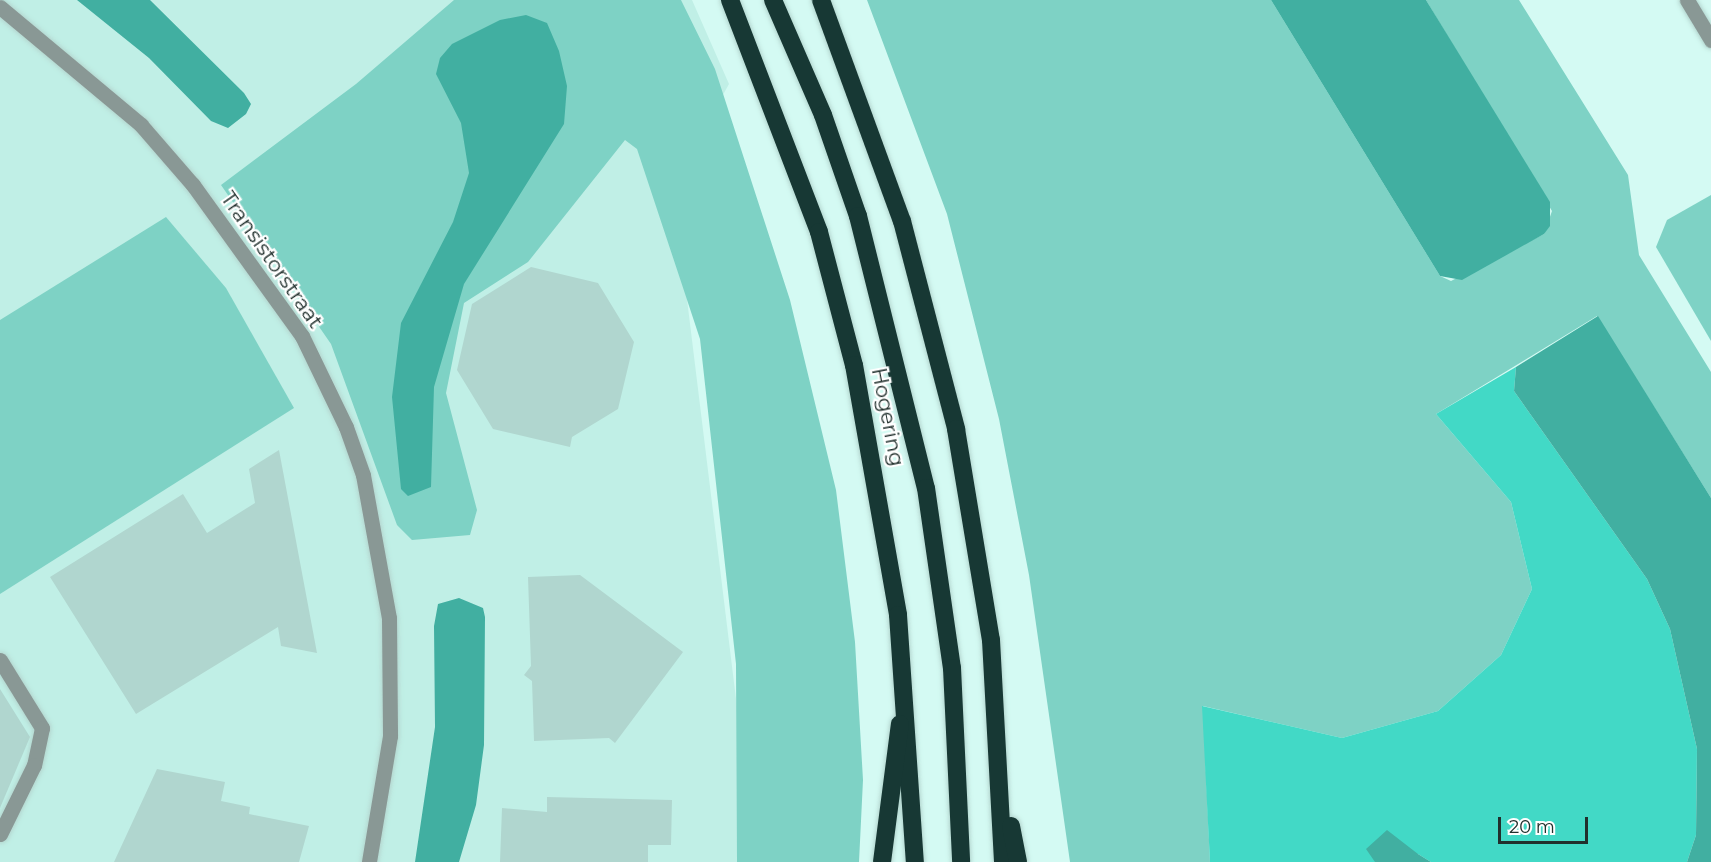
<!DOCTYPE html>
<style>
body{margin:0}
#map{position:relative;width:1711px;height:862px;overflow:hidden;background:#d4faf3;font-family:Montserrat,sans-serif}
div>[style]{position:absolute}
.built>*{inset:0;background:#c0efe6}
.green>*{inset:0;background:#7ed2c5}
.forest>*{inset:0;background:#42d9c6}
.water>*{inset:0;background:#41afa1}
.building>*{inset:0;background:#b0d6cf}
.roads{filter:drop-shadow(0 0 2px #b4d6cf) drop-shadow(0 0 2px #b4d6cf)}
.minor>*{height:15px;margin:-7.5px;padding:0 7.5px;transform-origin:7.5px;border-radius:7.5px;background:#899895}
.highway>*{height:18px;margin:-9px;padding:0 9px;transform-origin:9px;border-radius:9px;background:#173834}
span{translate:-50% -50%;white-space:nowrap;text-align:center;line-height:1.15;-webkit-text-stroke:4.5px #fff;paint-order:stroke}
.street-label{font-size:21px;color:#21302d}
.scale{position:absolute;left:1498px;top:817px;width:90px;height:27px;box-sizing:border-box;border:3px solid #21302d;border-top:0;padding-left:8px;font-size:18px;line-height:21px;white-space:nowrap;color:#21302d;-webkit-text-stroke:4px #fff;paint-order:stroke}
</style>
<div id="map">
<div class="built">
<div style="clip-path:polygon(0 0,692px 0,729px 84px,673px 185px,756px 862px,0 862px)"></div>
</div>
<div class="green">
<div style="clip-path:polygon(454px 0,681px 0,715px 69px,790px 300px,836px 490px,855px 642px,863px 780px,859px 862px,737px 862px,736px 664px,700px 339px,637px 149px,625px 140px,528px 262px,464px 303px,446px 393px,477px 510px,470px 535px,412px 540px,397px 525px,331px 344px,221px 185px,356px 84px)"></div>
<div style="clip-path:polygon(867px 0,1271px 0,1440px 276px,1451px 281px,1544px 234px,1552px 211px,1426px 0,1519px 0,1628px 175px,1639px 255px,1711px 372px,1711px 498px,1597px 316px,1436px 414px,1511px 502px,1532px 589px,1501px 655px,1438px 711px,1342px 738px,1203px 706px,1210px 862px,1070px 862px,1029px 575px,999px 419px,947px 214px)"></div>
<div style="clip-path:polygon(1711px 195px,1711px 341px,1656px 247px,1667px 220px)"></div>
<div style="clip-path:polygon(166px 217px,226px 288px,294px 408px,0 594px,0 320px)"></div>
</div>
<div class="forest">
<div style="clip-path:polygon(1516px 367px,1514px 391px,1647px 579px,1670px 629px,1697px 749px,1696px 835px,1687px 862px,1431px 862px,1418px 854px,1375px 862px,1210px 862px,1202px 706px,1342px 738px,1438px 711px,1501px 655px,1532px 589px,1511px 502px,1436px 414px)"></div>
</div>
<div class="water">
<div style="clip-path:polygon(77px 0,150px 0,244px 93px,251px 104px,246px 114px,228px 128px,211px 121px,149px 58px)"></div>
<div style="clip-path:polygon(1271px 0,1426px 0,1550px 202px,1550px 226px,1544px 234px,1462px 280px,1440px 276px)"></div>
<div style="clip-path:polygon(526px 15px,547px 23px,559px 51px,567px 86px,564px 124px,464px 284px,434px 387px,431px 487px,408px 496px,401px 489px,392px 397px,401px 323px,453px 222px,469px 173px,461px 123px,436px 74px,440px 58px,452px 44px,500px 20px)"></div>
<div style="clip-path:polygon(1598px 316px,1711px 498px,1711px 862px,1687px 862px,1696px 835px,1697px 749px,1670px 629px,1647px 579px,1514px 391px,1516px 367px)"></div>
<div style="clip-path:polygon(459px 598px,483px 608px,485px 617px,484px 745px,476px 805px,459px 862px,415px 862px,435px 727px,434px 626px,438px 604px)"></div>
<div style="clip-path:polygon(1387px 830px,1418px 854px,1431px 862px,1375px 862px,1366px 849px)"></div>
</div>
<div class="building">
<div style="clip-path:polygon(531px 267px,598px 283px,634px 342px,618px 409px,572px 437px,570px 447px,493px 429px,457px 370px,472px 304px)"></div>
<div style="clip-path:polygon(279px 450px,317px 653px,281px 646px,278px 627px,136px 714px,50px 577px,183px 494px,207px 533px,255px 503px,249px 469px)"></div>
<div style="clip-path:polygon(580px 575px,683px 652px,615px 743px,609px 738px,534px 741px,532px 681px,524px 675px,531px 666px,528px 577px)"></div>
<div style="clip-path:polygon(0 689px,30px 737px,0 808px)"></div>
<div style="clip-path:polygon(157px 769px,225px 782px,221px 801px,250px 807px,249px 814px,309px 826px,299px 862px,114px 862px)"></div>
<div style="clip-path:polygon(547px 797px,672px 800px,671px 845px,648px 845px,648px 862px,500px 862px,502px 808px,547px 812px)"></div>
</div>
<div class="roads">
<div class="minor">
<div style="left:1687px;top:0;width:47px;rotate:59deg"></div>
<div style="left:0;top:7px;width:184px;rotate:39.9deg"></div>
<div style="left:141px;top:125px;width:79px;rotate:49.1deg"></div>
<div style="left:193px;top:185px;width:186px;rotate:54.2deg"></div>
<div style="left:302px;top:336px;width:101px;rotate:64.2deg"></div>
<div style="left:346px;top:427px;width:51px;rotate:70.5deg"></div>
<div style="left:363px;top:475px;width:145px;rotate:79.7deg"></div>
<div style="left:389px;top:618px;width:118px;rotate:89.5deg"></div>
<div style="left:390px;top:736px;width:128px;rotate:99.5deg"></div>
<div style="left:0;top:660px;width:80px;rotate:58.3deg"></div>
<div style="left:42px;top:728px;width:38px;rotate:102deg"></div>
<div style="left:34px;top:765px;width:77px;rotate:116.2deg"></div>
</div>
<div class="highway">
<div style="left:730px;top:0;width:248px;rotate:69deg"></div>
<div style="left:819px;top:232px;width:138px;rotate:75.3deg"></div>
<div style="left:854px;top:365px;width:254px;rotate:80deg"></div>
<div style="left:898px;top:615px;width:248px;rotate:86.1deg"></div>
<div style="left:773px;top:0;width:125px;rotate:66.5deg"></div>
<div style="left:823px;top:115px;width:107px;rotate:70.9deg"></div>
<div style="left:858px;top:216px;width:280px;rotate:76deg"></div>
<div style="left:926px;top:488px;width:182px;rotate:81.8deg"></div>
<div style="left:952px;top:668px;width:194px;rotate:87.3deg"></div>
<div style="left:821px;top:0;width:235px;rotate:69.9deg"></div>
<div style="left:902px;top:221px;width:215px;rotate:75.4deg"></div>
<div style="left:956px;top:429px;width:214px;rotate:80.6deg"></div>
<div style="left:991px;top:640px;width:222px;rotate:86.9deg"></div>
<div style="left:1011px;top:826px;width:37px;rotate:79deg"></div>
<div style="left:882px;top:862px;width:139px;rotate:-82.6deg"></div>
</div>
</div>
<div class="street-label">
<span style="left:272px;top:260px;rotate:55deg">Transistorstraat</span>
<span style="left:888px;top:417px;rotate:79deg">Hogering</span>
</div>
<div class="scale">20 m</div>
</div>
